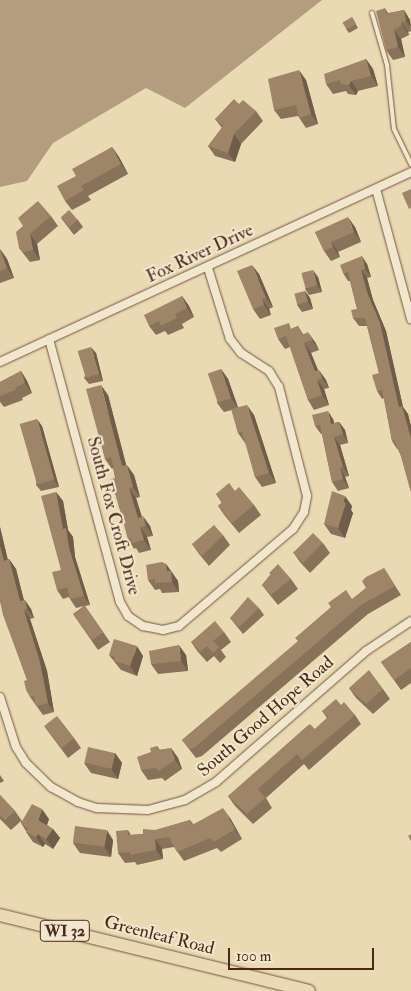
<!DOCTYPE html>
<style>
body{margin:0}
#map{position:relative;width:411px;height:991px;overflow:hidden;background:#eadab4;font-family:"IM FELL Double Pica",serif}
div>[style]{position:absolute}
.water>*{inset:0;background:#b49d7e}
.roads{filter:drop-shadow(0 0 1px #73543e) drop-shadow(0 0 1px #73543e)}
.service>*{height:4px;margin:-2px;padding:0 2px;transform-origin:2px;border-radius:2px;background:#f1e7ce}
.minor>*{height:8px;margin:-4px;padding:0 4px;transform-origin:4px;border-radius:4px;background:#f1e7ce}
.primary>*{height:12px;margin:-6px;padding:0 6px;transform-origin:6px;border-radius:6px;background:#eadab4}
.wall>*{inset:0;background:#887259}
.shaded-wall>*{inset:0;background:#6f5d49}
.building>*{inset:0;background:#9e8568;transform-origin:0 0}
span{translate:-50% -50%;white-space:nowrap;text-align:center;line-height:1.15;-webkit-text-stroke:4px #f1e7ce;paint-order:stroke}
.shield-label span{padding:1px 4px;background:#f1e7ce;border:1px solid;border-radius:4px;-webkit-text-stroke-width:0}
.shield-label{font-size:16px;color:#4b2816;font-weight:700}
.street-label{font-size:18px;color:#4b2816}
.scale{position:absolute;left:228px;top:948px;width:146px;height:22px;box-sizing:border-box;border:2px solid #4b2816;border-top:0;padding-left:6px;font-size:15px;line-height:18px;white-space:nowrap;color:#4b2816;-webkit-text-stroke:4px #f1e7ce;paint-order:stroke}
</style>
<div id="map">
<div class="water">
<div style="clip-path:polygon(0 0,322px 0,185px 108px,146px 88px,53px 143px,27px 181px,0 187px)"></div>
</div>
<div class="roads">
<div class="service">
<div style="left:372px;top:13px;width:54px;rotate:73.9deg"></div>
<div style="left:387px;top:65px;width:64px;rotate:83.8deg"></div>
<div style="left:394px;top:129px;width:39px;rotate:64deg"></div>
</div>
<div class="minor">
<div style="left:376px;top:189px;width:135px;rotate:74.9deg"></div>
<div style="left:49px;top:339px;width:272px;rotate:74.9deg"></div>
<div style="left:120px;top:602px;width:16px;rotate:60deg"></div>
<div style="left:128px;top:616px;width:18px;rotate:34deg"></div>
<div style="left:143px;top:626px;width:20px;rotate:11deg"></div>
<div style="left:163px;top:630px;width:16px;rotate:-14deg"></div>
<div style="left:179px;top:626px;width:150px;rotate:-40.4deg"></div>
<div style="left:293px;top:529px;width:20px;rotate:-57deg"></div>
<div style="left:304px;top:512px;width:16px;rotate:-79deg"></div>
<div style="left:307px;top:496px;width:113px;rotate:-104.4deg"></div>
<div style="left:279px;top:387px;width:19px;rotate:-122deg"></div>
<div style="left:269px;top:371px;width:33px;rotate:-147deg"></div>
<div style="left:241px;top:353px;width:18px;rotate:-128deg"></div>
<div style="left:230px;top:339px;width:74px;rotate:-107.2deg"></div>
<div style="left:0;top:362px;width:453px;rotate:-24.8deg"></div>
<div style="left:0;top:697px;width:52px;rotate:72.3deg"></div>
<div style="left:16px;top:747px;width:19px;rotate:58deg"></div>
<div style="left:26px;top:763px;width:35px;rotate:44deg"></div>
<div style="left:51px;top:787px;width:31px;rotate:29deg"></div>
<div style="left:78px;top:802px;width:20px;rotate:18deg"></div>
<div style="left:97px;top:808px;width:51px;rotate:2.2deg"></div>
<div style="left:148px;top:810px;width:38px;rotate:-15deg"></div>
<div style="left:185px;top:800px;width:36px;rotate:-30deg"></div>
<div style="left:216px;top:782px;width:199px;rotate:-41.1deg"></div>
<div style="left:366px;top:651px;width:54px;rotate:-33.7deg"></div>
</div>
<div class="primary">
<div style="left:0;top:915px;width:318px;rotate:13.8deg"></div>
</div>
</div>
<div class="wall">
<div style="clip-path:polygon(385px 8px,388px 13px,404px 10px,410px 20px,411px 31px,408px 32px,409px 35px,401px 39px,405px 57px,393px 60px,386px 50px)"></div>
<div style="clip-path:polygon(352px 17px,358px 28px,349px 33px,346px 29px)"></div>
<div style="clip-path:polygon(366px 59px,373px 69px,378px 86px,358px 91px,356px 95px,348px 94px,346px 91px,333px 94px,326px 84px)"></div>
<div style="clip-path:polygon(306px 80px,318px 124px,306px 128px,298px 116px,281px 119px,274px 110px)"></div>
<div style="clip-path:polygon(239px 104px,256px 111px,263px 121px,241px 144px,235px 162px,215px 156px,208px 146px,222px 128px,215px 119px)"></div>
<div style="clip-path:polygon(112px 147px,119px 157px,128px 174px,88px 196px,91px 200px,72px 210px,65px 201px,76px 176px)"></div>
<div style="clip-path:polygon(51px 216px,58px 226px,37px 244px,40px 260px,30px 262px,19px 248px,23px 226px)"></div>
<div style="clip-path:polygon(61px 218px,78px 220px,83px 227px,74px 235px)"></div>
<div style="clip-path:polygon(355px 227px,361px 242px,338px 252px,340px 257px,331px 261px,324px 251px,315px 232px)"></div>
<div style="clip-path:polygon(0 249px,7px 259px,14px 278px,0 283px)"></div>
<div style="clip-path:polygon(367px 264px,371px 277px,367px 278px,373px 300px,386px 331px,403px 407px,408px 414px,411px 426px,411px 492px,401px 456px,398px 449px,397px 449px,392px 441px,384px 398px,382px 399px,377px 391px,379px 373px,367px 326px,359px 326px,353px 318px,357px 309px,350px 281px,348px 281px,343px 273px)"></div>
<div style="clip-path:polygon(259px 274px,273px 307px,269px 309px,271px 315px,260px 319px,253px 309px)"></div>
<div style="clip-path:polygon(318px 277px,322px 292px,309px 295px,305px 289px)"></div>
<div style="clip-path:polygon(305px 291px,310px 298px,313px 309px,302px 312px,297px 305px)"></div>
<div style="clip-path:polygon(182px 296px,189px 306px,194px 317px,182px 324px,184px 328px,168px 335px,165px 331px,156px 335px,149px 326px)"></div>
<div style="clip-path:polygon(298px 326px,303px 334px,315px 342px,319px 350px,311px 353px,318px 370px,326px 380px,329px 388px,324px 389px,329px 405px,314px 410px,308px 400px,290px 347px,285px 349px,278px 339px,293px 328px)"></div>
<div style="clip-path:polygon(96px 353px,103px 381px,89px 384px,84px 378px)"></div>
<div style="clip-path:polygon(221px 369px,228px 379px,238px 407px,254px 415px,276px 483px,262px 487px,255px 477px,246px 443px,245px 443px,238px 433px,232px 410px,224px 412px,217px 403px)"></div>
<div style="clip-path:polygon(21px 371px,27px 381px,32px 393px,22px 398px,23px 400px,4px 407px,0 402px,0 382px)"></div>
<div style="clip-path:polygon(108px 395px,126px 465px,134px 475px,140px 497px,136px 498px,142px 517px,150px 526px,153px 536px,147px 537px,151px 550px,139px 553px,136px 548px,134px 549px,128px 539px,113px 468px,112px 469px,105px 459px)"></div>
<div style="clip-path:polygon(333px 419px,334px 423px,339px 422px,345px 430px,348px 443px,340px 445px,349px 476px,345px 477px,349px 488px,338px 491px,332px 482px,322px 434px,321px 434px,315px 426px)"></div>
<div style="clip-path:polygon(42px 426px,59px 487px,41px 491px,36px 485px)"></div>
<div style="clip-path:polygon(235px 491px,254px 505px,261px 515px,239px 533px,225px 516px,218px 506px,222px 503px,216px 494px)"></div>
<div style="clip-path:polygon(56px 492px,63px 501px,68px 530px,73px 537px,75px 557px,90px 605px,85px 606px,110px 642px,98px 650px,73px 614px,84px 606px,76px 608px,70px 599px,69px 597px,63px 599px,57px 590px,61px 570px)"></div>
<div style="clip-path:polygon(352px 506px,351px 510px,353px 513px,345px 538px,331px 534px,324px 524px)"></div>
<div style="clip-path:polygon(0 527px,8px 560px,9px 559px,16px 569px,24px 600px,31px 609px,34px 618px,30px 619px,47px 671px,54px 712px,43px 715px,30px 697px,27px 680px,0 601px)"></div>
<div style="clip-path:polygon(223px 535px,230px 545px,209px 566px,199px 554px,192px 544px)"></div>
<div style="clip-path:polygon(323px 543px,330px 553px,310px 573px,300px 562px,293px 552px)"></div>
<div style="clip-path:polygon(166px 564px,178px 581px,179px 592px,162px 593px,160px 589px,155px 590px,148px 580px)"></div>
<div style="clip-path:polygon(384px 568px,401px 595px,368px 614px,202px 756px,196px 758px,182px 740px,366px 588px)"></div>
<div style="clip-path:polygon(270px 575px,291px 579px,298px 589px,278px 605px,269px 594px,262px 585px)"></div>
<div style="clip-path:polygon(259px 608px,264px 615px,243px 634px,230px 618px)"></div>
<div style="clip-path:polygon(224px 632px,231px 642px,221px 650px,226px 657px,220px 663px,214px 656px,207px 662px,198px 652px,191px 642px)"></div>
<div style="clip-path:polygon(411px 642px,411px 683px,401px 690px,381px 662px)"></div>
<div style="clip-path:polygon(109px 655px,143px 656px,137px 676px,121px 670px)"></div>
<div style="clip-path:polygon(186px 655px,188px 671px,158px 674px,151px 664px)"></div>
<div style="clip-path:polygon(349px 688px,383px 689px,390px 699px,373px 714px,356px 698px)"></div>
<div style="clip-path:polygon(341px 705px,355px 715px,361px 724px,309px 770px,304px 764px,266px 798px,272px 808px,253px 824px,235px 806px,228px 796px,315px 729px,327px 718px,322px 711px)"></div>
<div style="clip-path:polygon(44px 726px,74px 738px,81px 748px,68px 758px)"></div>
<div style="clip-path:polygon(157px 746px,160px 750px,171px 748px,178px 758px,182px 769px,165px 781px,162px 778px,148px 780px,141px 770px,151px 752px)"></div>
<div style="clip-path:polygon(115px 753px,122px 763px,118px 779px,91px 773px,84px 763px)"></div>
<div style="clip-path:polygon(0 775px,4px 781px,0 783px)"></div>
<div style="clip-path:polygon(0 795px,15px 811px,22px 821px,49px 819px,47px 825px,53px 829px,60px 838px,53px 849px,45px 844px,43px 847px,33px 842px,26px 832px,26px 831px,21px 823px,21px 821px,11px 830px,0 819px)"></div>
<div style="clip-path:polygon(230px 818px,242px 839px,221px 852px,217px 848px,184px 861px,174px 847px,162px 849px,163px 859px,137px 865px,135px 862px,125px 863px,118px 853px,128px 830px,131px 835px,143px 834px,190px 820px,194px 825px)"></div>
<div style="clip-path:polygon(113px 840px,111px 857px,80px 853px,73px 843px)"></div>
</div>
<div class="shaded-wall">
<div style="clip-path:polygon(404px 10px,410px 20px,411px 27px,406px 21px)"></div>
<div style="clip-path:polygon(401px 22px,408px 32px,409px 35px,402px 25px)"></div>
<div style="clip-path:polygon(394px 30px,401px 39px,405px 57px,398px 47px)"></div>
<div style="clip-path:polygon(366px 59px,373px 69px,378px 86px,371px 76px)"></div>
<div style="clip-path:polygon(299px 70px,306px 80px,318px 124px,311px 114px)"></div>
<div style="clip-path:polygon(351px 81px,358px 91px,356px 95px,349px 85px)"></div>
<div style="clip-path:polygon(234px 134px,241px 144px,235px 162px,228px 153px)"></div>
<div style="clip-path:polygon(112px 147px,119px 157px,128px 174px,121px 164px)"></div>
<div style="clip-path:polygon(348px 217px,355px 227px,361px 242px,354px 232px)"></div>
<div style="clip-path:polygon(30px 234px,37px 244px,40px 260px,33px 250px)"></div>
<div style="clip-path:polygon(331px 242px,338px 252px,340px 257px,333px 247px)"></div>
<div style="clip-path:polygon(0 249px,7px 259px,14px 278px,7px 268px)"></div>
<div style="clip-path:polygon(362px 256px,367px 264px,371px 277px,365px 269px)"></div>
<div style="clip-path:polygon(252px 265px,259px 274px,273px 307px,266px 298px)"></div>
<div style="clip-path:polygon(313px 270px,318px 277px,322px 292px,317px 285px)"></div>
<div style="clip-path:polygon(361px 270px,367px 278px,373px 300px,386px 331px,403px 407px,408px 414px,411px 426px,411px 438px,399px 407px)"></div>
<div style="clip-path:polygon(305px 291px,310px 298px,313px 309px,308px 302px)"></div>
<div style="clip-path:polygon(182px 296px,189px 306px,194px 317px,187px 308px)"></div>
<div style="clip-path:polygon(262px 299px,269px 309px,271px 315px,264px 305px)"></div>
<div style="clip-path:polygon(308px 332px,315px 342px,319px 350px,312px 340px)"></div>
<div style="clip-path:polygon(304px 343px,311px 353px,321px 378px,315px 371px)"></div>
<div style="clip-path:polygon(91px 347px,96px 353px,103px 381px,99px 374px)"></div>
<div style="clip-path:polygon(221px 369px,228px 379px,238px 408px,231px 398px)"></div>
<div style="clip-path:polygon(319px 370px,326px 380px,329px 388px,322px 378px)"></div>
<div style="clip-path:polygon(21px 371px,27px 381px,32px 393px,25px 383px)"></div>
<div style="clip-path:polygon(317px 380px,324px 389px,329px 405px,322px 395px)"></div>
<div style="clip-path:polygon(101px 385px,108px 395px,129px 476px,122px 466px)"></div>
<div style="clip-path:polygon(247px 405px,254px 415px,276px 483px,269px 473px)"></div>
<div style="clip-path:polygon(328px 411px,333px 419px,337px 432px,331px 424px)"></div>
<div style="clip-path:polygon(37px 419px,42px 426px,59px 487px,54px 480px)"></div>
<div style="clip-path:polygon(339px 422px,345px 430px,348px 443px,343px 434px)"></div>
<div style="clip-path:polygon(334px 437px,340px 445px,349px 476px,343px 467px)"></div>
<div style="clip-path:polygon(127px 465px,134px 475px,140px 497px,133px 487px)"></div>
<div style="clip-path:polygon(340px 468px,345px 477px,349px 488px,343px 479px)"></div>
<div style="clip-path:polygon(129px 488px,136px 498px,145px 528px,138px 518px)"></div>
<div style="clip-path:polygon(56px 492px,63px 501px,68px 530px,73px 537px,75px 557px,90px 605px,84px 596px,63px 529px)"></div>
<div style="clip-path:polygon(345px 496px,352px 506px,351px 510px,353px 513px,345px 538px,338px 528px,343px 502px)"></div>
<div style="clip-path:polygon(143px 516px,150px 526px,153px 536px,146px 526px)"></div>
<div style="clip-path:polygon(0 527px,10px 570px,4px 561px,0 546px)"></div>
<div style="clip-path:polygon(140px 527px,147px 537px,151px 550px,144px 540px)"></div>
<div style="clip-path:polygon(9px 559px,16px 569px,26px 610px,20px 601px)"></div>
<div style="clip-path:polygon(166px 564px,178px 581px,179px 592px,172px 582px,167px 571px)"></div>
<div style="clip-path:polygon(25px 600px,31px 609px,34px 618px,27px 609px)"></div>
<div style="clip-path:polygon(24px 610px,30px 619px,47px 671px,54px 712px,48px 703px)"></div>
<div style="clip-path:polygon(179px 645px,186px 655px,188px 671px,181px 661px)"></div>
<div style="clip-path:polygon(137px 646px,143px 656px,137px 676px,130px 666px)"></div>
<div style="clip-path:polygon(171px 748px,178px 758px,182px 769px,175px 760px)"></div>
<div style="clip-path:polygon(115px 753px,122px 763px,118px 779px,111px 769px)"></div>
<div style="clip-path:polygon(223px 808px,230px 818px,242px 839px,235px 829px)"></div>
<div style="clip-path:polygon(42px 809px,49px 819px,45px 830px,38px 820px)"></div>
<div style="clip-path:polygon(53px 829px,60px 838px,53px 849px,46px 839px)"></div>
<div style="clip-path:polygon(107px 830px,113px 840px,111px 857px,104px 847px)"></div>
<div style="clip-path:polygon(38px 834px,45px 844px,43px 847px,36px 837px)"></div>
<div style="clip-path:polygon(155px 839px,162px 849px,163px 859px,156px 850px)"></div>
</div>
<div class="building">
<div style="clip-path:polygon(385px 8px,386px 14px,404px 10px,406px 21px,401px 22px,402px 25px,394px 30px,398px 47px,386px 50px,376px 11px)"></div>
<div style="left:352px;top:17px;width:8px;height:11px;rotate:60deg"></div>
<div style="clip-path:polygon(366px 59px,371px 76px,351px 81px,349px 85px,341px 84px,340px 80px,326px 84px,324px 74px)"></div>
<div style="clip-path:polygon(299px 70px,311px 114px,299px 118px,296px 105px,274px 110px,268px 79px)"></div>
<div style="clip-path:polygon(234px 99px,239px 104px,243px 100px,256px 111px,234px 134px,228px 153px,208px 146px,223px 126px,215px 119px)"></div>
<div style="clip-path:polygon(112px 147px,121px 164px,81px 186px,84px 190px,65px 201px,57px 186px,76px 176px,72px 169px)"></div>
<div style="clip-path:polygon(411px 189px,411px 208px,409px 209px,402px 193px)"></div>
<div style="clip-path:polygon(38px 201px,51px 216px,30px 234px,33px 250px,23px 252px,19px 248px,16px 232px,23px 226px,18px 218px)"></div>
<div style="left:69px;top:210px;width:13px;height:11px;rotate:48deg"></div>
<div style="clip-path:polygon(348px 217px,354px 232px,331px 242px,333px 247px,324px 251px,315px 232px)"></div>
<div style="clip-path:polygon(0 249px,7px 268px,0 271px)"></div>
<div style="clip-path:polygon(362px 256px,365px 269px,361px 270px,367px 292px,380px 323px,399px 407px,402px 406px,411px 438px,411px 492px,401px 456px,394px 440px,392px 441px,382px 390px,377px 391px,372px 375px,379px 373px,365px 318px,353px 318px,351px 310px,357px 309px,348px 272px,343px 273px,340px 265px)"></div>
<div style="clip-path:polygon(252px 265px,266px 298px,262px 299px,264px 305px,253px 309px,237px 271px)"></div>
<div style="left:313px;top:270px;width:16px;height:12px;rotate:75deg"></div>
<div style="left:305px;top:291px;width:11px;height:11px;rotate:75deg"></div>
<div style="clip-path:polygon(182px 296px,187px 308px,175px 314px,177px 318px,161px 326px,159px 321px,149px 326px,144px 315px)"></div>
<div style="clip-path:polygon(289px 323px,291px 329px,298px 326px,302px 335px,308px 332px,312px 340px,304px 343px,315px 371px,319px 370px,322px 378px,317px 380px,322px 395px,308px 400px,286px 336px,278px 339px,274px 328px)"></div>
<div style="left:91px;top:347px;width:28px;height:14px;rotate:73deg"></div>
<div style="left:221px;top:369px;width:31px;height:14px;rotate:71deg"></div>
<div style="clip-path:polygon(21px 371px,25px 383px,15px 388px,16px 390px,0 396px,0 382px)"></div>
<div style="clip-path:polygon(101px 385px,122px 466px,127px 465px,133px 487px,129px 488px,138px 518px,143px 516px,146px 526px,140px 527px,144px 540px,132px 543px,131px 538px,128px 539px,111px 479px,116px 478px,111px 457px,105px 459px,86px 389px)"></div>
<div style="clip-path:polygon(247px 405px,269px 473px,255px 477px,242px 432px,238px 433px,231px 409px)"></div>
<div style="clip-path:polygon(328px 411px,331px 424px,339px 422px,343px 434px,334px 437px,343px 467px,340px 468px,343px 479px,332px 482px,320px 425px,315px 426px,312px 415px)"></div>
<div style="left:37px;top:419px;width:63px;height:18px;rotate:74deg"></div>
<div style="clip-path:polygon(229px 483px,235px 491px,239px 487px,254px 505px,232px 523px,218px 506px,222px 502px,216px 494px)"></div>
<div style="clip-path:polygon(332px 491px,345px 496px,343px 502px,346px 503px,338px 528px,324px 524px)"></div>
<div style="clip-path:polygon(56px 492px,63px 529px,66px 528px,69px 548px,84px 596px,70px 599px,67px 587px,57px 590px,52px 572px,61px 570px,41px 496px)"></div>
<div style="clip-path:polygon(214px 525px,223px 535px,202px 556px,192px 544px)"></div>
<div style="left:313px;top:533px;width:14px;height:28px;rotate:45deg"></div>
<div style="clip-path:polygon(0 546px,4px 561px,9px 559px,20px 601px,25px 600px,27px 609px,24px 610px,40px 662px,48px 703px,36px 706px,34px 696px,30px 697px,26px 690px,24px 681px,27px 680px,3px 615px,0 601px)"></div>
<div style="clip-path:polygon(162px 562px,166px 564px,167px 571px,171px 571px,172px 582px,155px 583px,155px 579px,148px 580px,146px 565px)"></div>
<div style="clip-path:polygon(278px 564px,291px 579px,271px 595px,262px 585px,271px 575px,269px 573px)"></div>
<div style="clip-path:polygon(384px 568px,395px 586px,361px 605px,195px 747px,190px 749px,182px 740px,298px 641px,295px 638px,331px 607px,328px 603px,346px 590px,352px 599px,366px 588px,362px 581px,366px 577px)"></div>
<div style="clip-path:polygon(248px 597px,259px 608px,239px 627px,230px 618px)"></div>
<div style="left:85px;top:606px;width:32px;height:14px;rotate:55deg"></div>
<div style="clip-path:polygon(215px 621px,224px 632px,213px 641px,219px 647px,213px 653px,207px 646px,200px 652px,191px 642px)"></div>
<div style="clip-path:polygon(114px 639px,137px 646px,130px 666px,114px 661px,115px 657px,109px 655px)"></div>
<div style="clip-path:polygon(411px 642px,411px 668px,394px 680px,381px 662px)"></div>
<div style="clip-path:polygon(179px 645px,181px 661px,151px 664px,149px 651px)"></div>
<div style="clip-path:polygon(369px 670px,383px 689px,366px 704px,349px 688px)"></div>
<div style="clip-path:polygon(336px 699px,341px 705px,344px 702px,355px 715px,302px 760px,297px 754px,258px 789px,265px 798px,247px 814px,228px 796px,306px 727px,310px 724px,315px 729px,328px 717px,322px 711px)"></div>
<div style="left:57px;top:716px;width:28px;height:16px;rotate:52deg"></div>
<div style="clip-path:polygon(157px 746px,158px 750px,171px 748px,175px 760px,158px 771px,156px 768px,141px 770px,137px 757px,151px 752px,150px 748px)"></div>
<div style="left:88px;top:747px;width:28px;height:16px;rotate:13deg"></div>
<div style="clip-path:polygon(0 795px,15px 811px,5px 820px,0 815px)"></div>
<div style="clip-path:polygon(32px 804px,42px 809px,38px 820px,53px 829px,46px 839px,38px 834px,36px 837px,26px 832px,28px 829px,21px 823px)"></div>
<div style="clip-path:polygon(223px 808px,235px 829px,214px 842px,210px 838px,177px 852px,169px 837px,155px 839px,156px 850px,130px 855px,130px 852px,118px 853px,116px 831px,128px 830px,128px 835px,143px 834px,143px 829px,155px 830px,190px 820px,192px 825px)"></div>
<div style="left:75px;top:826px;width:32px;height:17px;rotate:7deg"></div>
<div style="clip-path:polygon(411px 834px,411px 841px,408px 836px)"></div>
</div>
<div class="shield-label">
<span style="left:65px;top:931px">WI 32</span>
</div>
<div class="street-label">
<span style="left:200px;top:254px;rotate:-25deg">Fox River Drive</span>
<span style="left:113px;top:516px;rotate:75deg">South Fox Croft Drive</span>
<span style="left:266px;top:717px;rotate:-41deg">South Good Hope Road</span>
<span style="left:159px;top:936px;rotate:14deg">Greenleaf Road</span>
</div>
<div class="scale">100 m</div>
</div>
